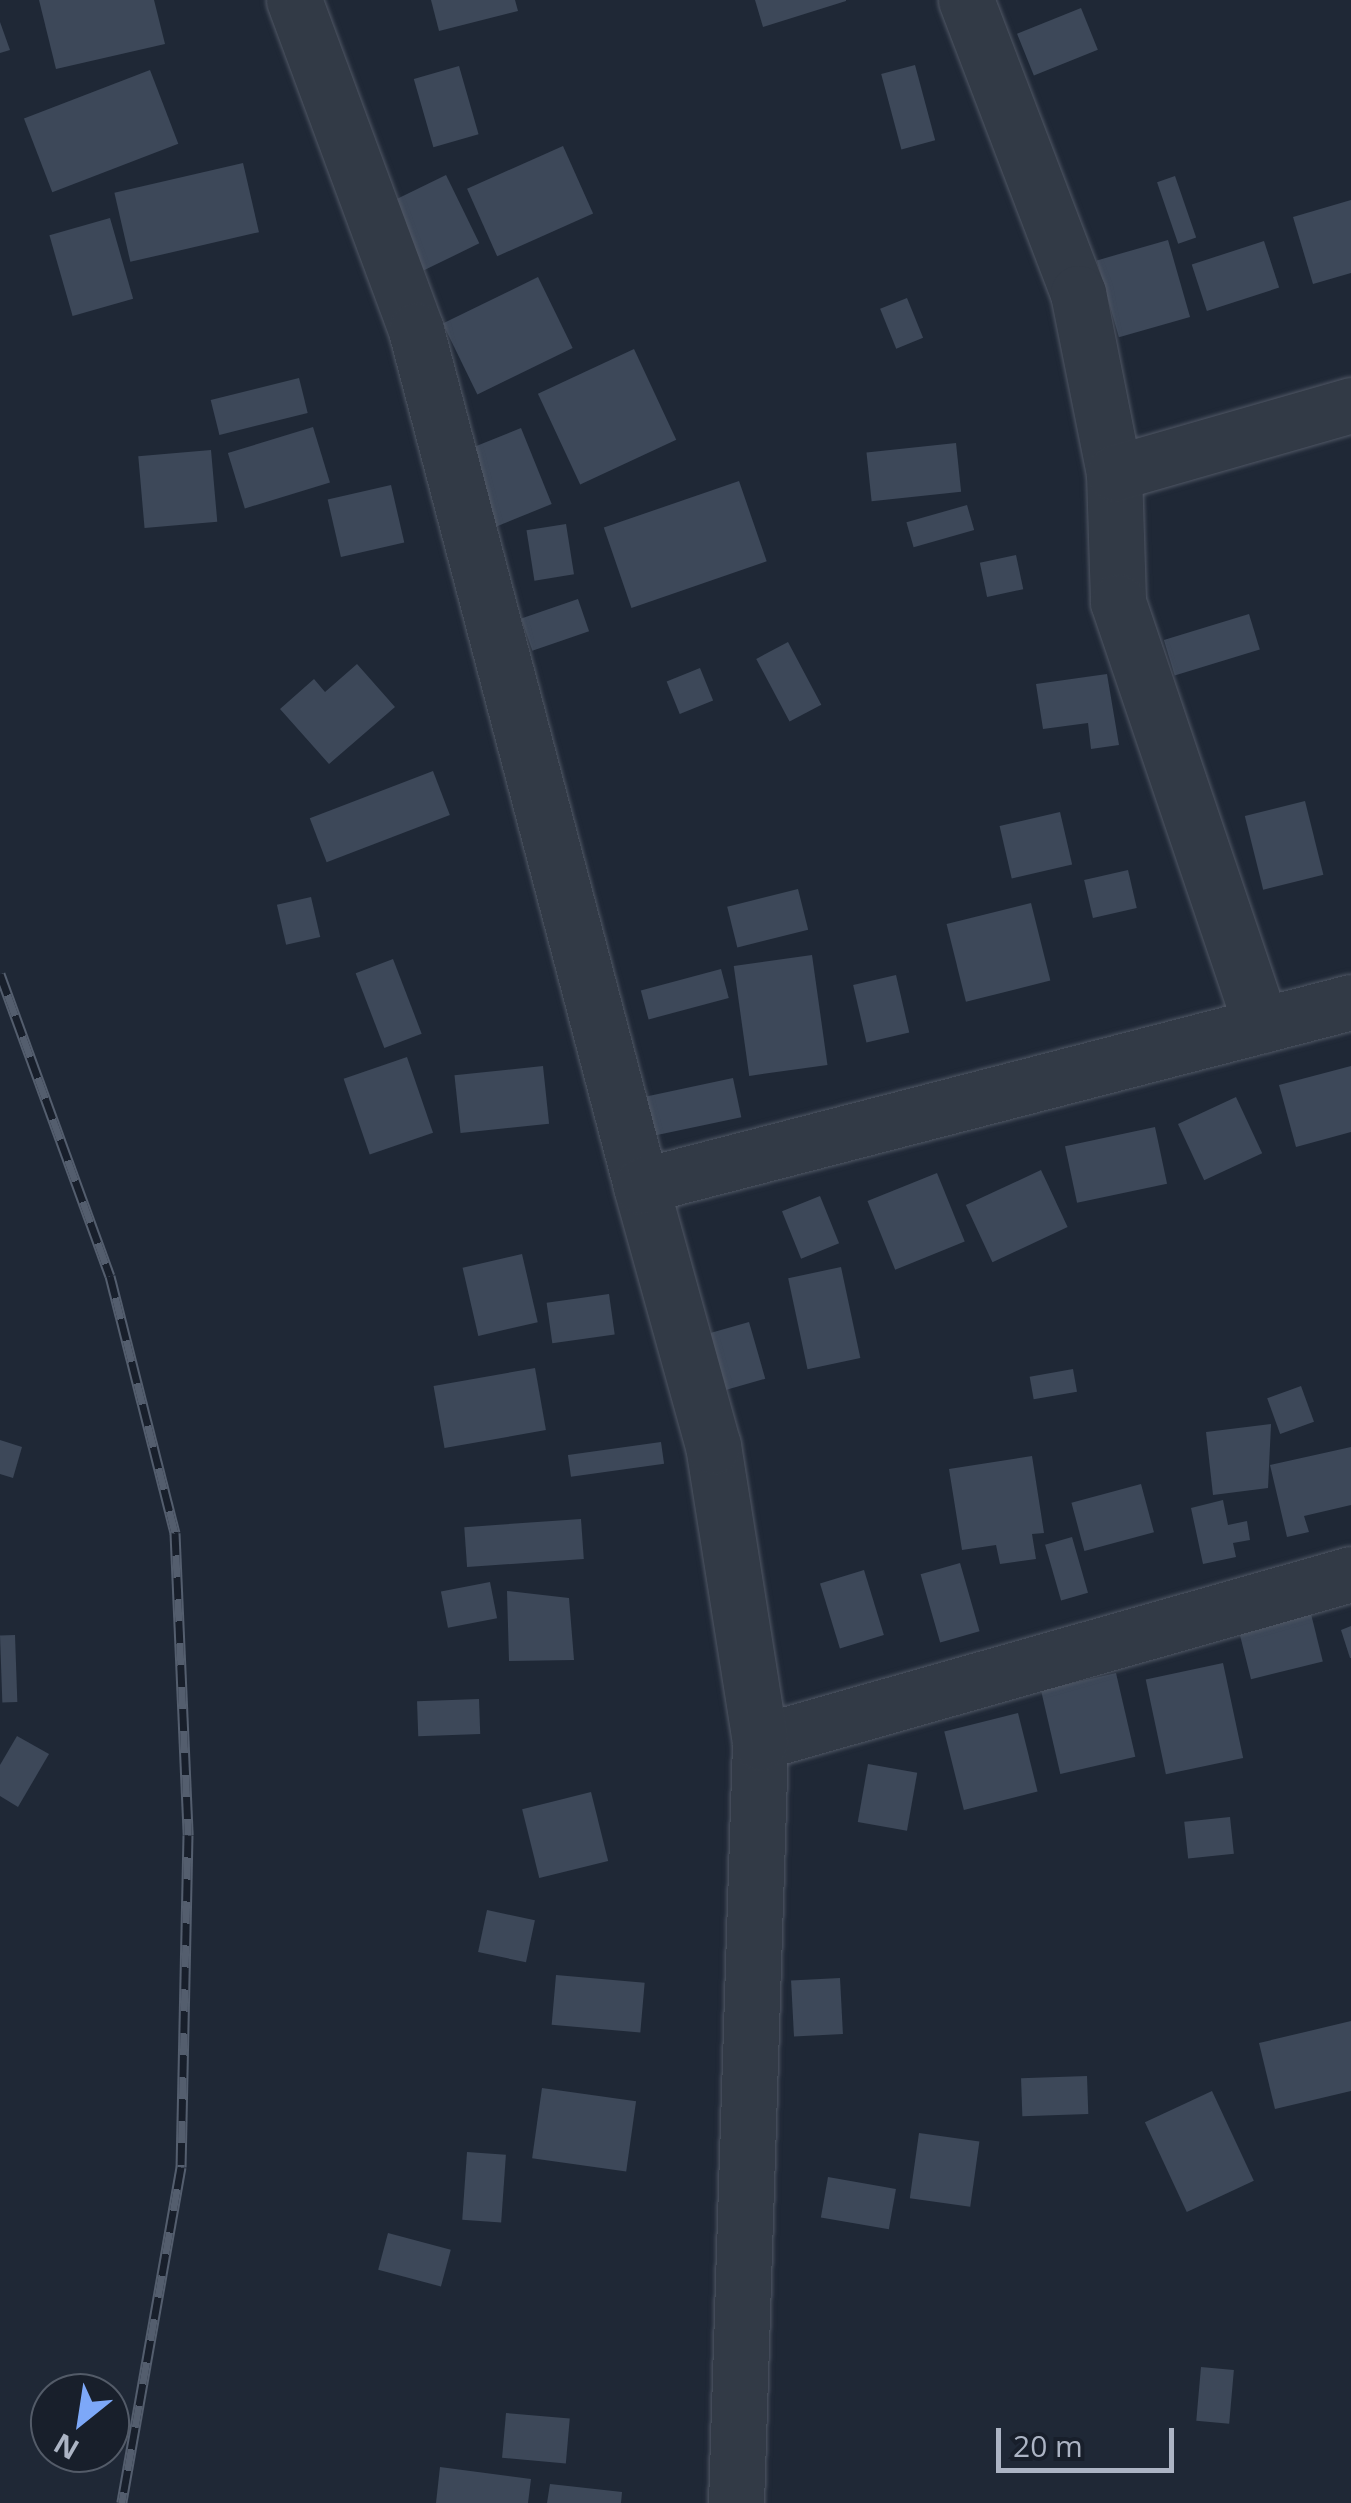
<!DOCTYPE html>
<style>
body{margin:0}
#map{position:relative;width:1351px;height:2503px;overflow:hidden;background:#1f2836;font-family:"Open Sans",sans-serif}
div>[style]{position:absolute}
.building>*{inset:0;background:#3d4859;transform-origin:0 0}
.roads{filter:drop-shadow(0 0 2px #505765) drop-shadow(0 0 2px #505765)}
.minor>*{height:55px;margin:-27.5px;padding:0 27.5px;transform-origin:27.5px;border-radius:27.5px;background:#323a46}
.rail>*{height:11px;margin-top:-5.5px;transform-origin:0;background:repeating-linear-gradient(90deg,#181f2b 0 22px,#545e6e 0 44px);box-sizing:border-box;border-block:2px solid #545e6e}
span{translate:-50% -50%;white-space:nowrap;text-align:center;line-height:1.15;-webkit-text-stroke:9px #181f2b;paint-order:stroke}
.north{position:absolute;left:30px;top:2373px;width:100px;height:100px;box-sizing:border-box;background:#181f2b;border:2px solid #535b68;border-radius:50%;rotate:210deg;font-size:28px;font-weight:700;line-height:40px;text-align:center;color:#acb4c4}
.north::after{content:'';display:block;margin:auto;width:35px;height:45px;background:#7da8f8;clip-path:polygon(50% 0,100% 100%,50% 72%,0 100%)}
.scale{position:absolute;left:996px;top:2428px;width:178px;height:45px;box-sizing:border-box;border:5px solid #acb4c4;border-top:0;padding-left:12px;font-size:30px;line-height:35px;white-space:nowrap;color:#acb4c4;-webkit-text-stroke:8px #181f2b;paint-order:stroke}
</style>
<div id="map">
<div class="building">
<div style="clip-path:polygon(39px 0,154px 0,165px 44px,56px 69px)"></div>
<div style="clip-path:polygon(431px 0,515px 0,518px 11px,439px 31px)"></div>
<div style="clip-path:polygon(755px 0,846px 0,846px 1px,763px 27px)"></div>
<div style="left:1081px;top:8px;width:45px;height:69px;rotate:68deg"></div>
<div style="clip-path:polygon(0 22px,10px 50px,0 53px)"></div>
<div style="left:915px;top:65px;width:78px;height:35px;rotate:75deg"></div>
<div style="left:459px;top:66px;width:71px;height:47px;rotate:74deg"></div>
<div style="left:150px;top:70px;width:79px;height:135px;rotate:69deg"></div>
<div style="left:563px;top:146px;width:74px;height:105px;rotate:66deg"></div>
<div style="left:243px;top:163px;width:71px;height:132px;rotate:77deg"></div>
<div style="left:446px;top:175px;width:76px;height:77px;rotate:64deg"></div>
<div style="left:1175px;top:176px;width:65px;height:19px;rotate:71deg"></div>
<div style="clip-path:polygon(1351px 200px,1351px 273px,1313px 284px,1293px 217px)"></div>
<div style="left:110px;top:218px;width:84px;height:63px;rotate:74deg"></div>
<div style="left:1168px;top:240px;width:80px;height:74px;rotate:74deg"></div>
<div style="left:1264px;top:241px;width:49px;height:76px;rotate:72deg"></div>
<div style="left:538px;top:277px;width:79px;height:106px;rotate:64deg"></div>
<div style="left:907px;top:298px;width:43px;height:29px;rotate:68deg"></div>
<div style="left:634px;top:349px;width:100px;height:106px;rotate:65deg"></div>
<div style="left:299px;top:378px;width:36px;height:91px;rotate:76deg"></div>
<div style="left:313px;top:427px;width:58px;height:89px;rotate:73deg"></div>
<div style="left:521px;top:428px;width:82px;height:73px;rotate:68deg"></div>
<div style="left:956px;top:443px;width:49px;height:90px;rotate:84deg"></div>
<div style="left:211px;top:450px;width:72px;height:73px;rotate:85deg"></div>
<div style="left:739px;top:481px;width:85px;height:143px;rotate:71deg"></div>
<div style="left:391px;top:485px;width:59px;height:65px;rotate:77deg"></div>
<div style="left:967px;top:505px;width:26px;height:63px;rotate:74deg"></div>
<div style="left:566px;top:524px;width:51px;height:40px;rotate:81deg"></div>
<div style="left:1016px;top:555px;width:35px;height:37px;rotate:78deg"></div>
<div style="left:578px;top:599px;width:34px;height:60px;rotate:71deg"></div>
<div style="left:1249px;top:614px;width:37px;height:89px;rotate:73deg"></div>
<div style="left:788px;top:642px;width:71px;height:36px;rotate:62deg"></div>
<div style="clip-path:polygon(357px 664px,395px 707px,329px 764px,280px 709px,314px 679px,325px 692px)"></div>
<div style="left:700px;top:668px;width:35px;height:36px;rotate:68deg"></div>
<div style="clip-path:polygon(1107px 674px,1119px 745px,1091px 749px,1088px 723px,1043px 729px,1036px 684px)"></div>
<div style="left:433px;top:771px;width:47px;height:132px;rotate:69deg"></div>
<div style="left:1305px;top:801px;width:76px;height:62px;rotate:76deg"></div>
<div style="left:1060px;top:812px;width:54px;height:62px;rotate:77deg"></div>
<div style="left:1128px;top:870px;width:39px;height:45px;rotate:77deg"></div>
<div style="left:798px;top:889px;width:42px;height:73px;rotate:76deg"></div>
<div style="left:311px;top:897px;width:41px;height:35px;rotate:77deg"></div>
<div style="left:1031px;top:903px;width:80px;height:87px;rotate:76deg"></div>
<div style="left:812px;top:955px;width:111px;height:79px;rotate:82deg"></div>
<div style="left:393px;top:959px;width:80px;height:40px;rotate:69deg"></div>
<div style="left:721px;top:969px;width:30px;height:83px;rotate:75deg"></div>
<div style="left:896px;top:975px;width:59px;height:44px;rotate:77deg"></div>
<div style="left:407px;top:1057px;width:80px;height:67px;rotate:71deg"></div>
<div style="left:543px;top:1066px;width:58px;height:89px;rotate:84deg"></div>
<div style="clip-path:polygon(1351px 1066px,1351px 1132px,1296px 1147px,1279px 1085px)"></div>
<div style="left:733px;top:1078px;width:40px;height:97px;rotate:78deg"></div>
<div style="left:1236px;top:1097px;width:62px;height:64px;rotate:65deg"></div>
<div style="left:1155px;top:1127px;width:58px;height:92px;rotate:78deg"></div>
<div style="left:1041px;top:1170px;width:63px;height:83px;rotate:65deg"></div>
<div style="left:937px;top:1173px;width:74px;height:75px;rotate:68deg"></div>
<div style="left:820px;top:1196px;width:51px;height:41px;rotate:68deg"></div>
<div style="left:522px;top:1254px;width:70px;height:61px;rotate:77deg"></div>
<div style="left:841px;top:1267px;width:93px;height:54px;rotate:78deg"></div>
<div style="left:609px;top:1294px;width:41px;height:63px;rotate:82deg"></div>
<div style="left:749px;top:1322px;width:59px;height:53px;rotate:74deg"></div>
<div style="left:535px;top:1368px;width:63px;height:103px;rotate:80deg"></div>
<div style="left:1073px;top:1369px;width:23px;height:44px;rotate:80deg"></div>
<div style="left:1301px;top:1386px;width:38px;height:36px;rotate:70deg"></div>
<div style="clip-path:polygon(1271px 1424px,1268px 1488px,1213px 1495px,1206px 1432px)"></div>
<div style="clip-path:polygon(0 1440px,22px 1447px,13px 1478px,0 1474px)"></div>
<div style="left:661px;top:1442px;width:22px;height:94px;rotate:82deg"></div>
<div style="clip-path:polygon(1351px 1447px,1351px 1505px,1304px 1516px,1309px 1532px,1287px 1537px,1270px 1465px)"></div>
<div style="clip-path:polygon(1032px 1456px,1044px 1533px,1032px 1534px,1036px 1559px,1000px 1564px,996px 1545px,962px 1550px,949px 1469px)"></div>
<div style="left:1141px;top:1484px;width:50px;height:72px;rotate:75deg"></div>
<div style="clip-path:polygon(1223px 1500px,1228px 1525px,1247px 1521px,1250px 1540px,1233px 1543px,1236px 1557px,1203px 1564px,1191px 1508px)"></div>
<div style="left:581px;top:1519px;width:40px;height:117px;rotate:86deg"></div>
<div style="left:1072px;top:1537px;width:58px;height:28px;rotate:74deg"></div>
<div style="left:960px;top:1563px;width:71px;height:41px;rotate:74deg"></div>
<div style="left:864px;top:1570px;width:68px;height:46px;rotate:73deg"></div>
<div style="left:490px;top:1582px;width:37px;height:50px;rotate:79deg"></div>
<div style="clip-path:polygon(507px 1591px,569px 1598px,574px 1660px,509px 1661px)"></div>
<div style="left:1310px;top:1610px;width:53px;height:74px;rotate:76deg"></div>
<div style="clip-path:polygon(1351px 1626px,1351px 1658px,1350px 1658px,1341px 1630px)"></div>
<div style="left:15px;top:1635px;width:67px;height:15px;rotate:88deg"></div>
<div style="left:1223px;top:1663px;width:97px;height:79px;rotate:78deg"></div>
<div style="left:1116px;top:1673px;width:86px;height:77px;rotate:77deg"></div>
<div style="left:479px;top:1699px;width:35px;height:62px;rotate:88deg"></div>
<div style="left:1018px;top:1713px;width:81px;height:76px;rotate:76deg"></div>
<div style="clip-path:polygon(17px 1736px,49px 1754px,18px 1807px,0 1796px,0 1765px)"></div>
<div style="left:868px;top:1764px;width:50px;height:59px;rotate:10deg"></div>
<div style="left:591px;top:1792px;width:71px;height:71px;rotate:76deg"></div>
<div style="left:1230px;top:1817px;width:37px;height:46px;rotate:84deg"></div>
<div style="left:487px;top:1910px;width:49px;height:43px;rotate:12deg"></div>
<div style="left:556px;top:1975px;width:89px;height:50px;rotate:5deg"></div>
<div style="left:840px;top:1978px;width:56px;height:49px;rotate:87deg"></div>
<div style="clip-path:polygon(1351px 2021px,1351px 2091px,1275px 2109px,1259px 2043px)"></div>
<div style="left:1087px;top:2076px;width:38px;height:66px;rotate:88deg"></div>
<div style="left:542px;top:2088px;width:95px;height:71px;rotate:8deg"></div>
<div style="left:1212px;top:2091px;width:99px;height:74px;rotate:65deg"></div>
<div style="left:919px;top:2133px;width:61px;height:66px;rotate:8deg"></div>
<div style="left:467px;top:2152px;width:39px;height:68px;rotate:4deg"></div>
<div style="left:828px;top:2177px;width:69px;height:41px;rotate:10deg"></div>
<div style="left:388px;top:2233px;width:65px;height:38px;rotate:15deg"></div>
<div style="left:1201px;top:2367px;width:33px;height:54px;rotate:5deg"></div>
<div style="left:506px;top:2413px;width:64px;height:45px;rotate:5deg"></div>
<div style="clip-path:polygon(440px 2467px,531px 2479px,528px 2503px,436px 2503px)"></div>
<div style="clip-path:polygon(550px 2484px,622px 2492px,621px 2503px,547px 2503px)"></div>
</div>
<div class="roads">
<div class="minor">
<div style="left:294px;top:0;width:352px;rotate:69.7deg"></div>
<div style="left:416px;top:330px;width:885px;rotate:75.27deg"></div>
<div style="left:966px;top:0;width:314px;rotate:69.1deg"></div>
<div style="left:1078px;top:293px;width:184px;rotate:78.7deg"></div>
<div style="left:1114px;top:473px;width:129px;rotate:88.2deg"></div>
<div style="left:1118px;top:602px;width:447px;rotate:71.3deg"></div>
<div style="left:1114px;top:473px;width:247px;rotate:-16deg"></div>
<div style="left:760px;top:1742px;width:614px;rotate:-15.87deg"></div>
<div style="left:736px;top:2503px;width:761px;rotate:-88.19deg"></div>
<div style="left:760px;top:1742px;width:300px;rotate:-99deg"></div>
<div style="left:713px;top:1446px;width:270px;rotate:-105.5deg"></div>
<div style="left:641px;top:1186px;width:733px;rotate:-14.53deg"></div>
</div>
</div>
<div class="rail">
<div style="left:0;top:974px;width:321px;rotate:70deg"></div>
<div style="left:110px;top:1276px;width:265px;rotate:75.8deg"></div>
<div style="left:175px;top:1533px;width:302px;rotate:87.5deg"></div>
<div style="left:188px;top:1835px;width:332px;rotate:91.2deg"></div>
<div style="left:181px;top:2167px;width:341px;rotate:100deg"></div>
</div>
<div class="north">N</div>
<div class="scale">20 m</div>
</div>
